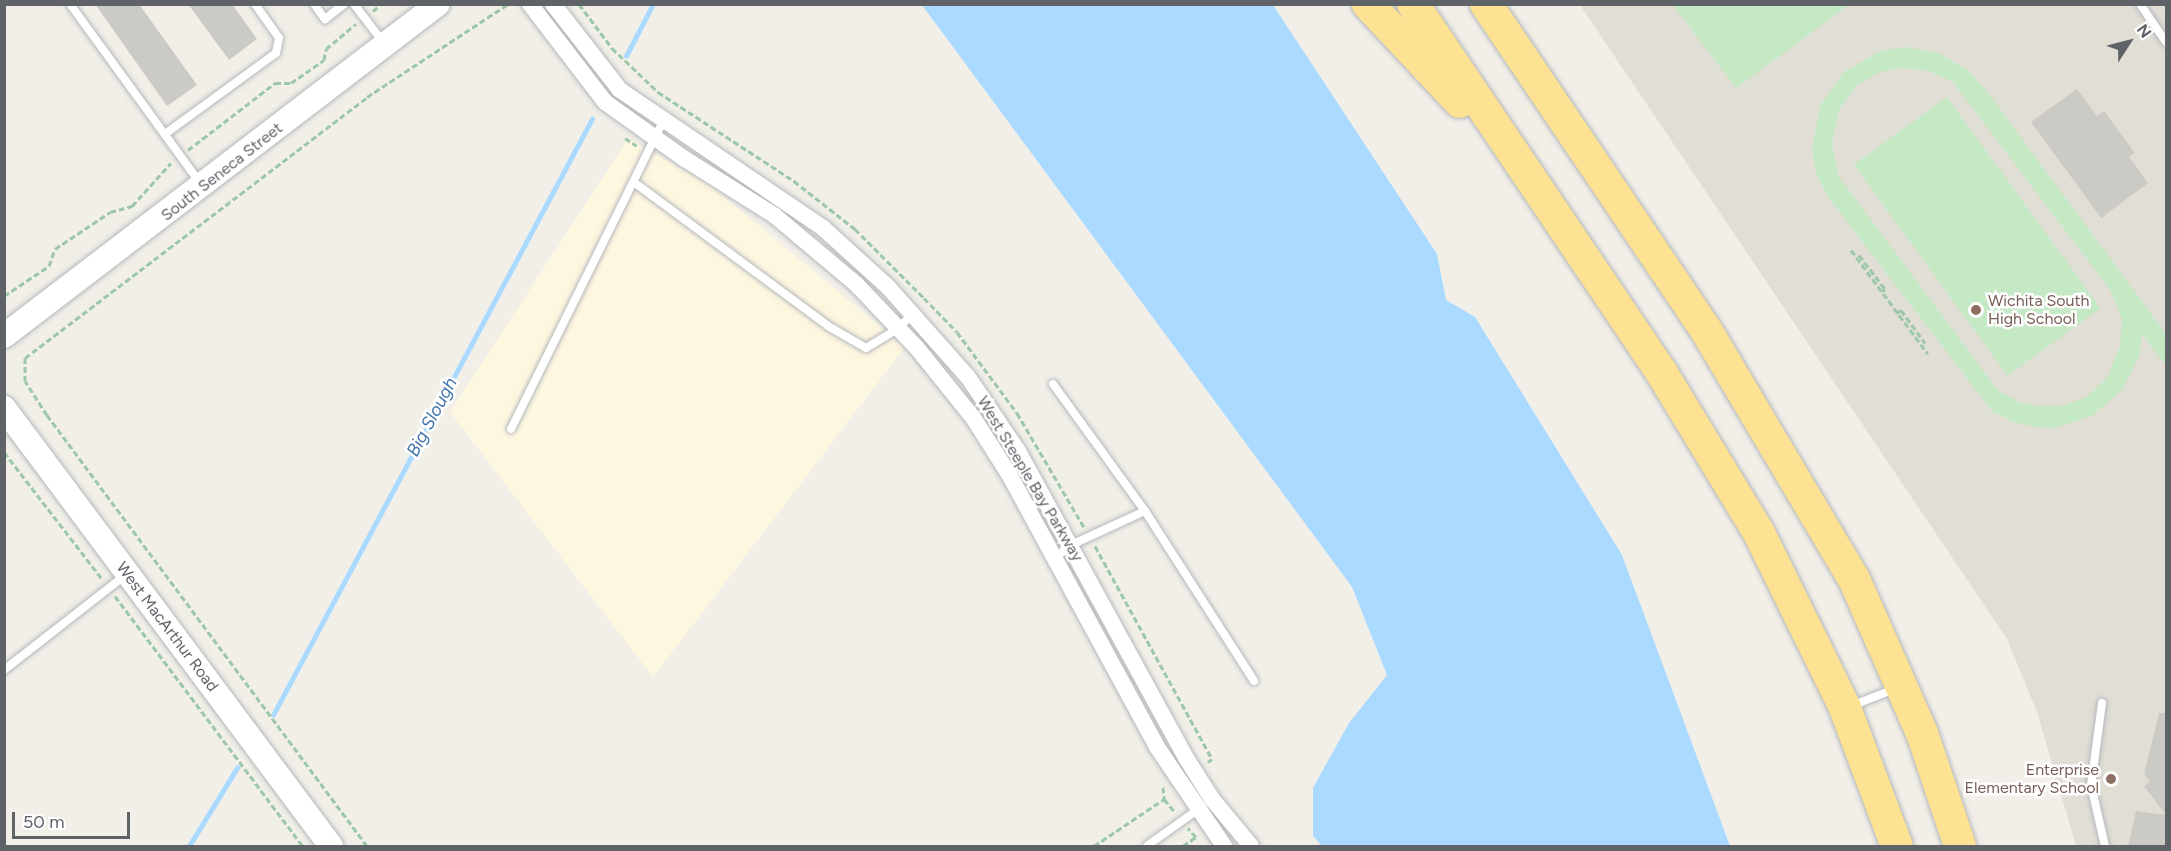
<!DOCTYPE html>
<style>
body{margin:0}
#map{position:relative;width:2171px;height:851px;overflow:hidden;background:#f1efe8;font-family:Figtree,sans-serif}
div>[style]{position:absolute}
.commercial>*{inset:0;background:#fef7e0}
.education>*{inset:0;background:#e1ded6}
.green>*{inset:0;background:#c5e8c5;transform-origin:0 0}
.water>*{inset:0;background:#aadaff}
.stream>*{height:4.5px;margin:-2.25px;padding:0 2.25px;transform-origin:2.25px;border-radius:2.25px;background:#aadaff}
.building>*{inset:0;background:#cccac5}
.path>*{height:3px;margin-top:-1.5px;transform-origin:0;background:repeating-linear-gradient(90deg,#9cc7a9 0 6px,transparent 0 9px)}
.roads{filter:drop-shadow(0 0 2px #b5b8bc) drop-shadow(0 0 2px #b5b8bc)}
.lane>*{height:8px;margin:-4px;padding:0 4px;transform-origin:4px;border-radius:4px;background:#fff}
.street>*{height:16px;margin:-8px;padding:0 8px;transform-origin:8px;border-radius:8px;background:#fff}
.secondary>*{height:24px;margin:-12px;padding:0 12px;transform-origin:12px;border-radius:12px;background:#fff}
.highway>*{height:32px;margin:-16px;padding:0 16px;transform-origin:16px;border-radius:16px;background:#fde293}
.dots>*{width:16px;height:16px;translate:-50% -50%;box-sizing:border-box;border:3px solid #fff;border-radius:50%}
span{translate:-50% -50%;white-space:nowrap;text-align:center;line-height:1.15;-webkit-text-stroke:5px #fff;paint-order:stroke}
.street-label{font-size:16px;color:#5f6368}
.education-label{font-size:16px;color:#785e54}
.left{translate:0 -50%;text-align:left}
.right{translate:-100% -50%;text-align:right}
.water-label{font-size:18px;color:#4174aa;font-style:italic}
.frame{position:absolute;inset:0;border:6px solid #5f6368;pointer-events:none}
.north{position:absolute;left:2099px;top:12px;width:60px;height:60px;-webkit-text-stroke:4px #fff;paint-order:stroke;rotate:54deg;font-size:16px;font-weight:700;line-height:24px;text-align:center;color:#5f6368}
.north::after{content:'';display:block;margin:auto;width:21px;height:27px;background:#5f6368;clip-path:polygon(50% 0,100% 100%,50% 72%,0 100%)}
.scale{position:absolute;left:12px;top:812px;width:118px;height:27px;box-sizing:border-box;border:3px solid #5f6368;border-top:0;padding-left:8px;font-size:18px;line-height:21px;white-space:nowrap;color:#5f6368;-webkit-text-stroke:4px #fff;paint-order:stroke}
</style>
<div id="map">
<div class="commercial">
<div style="clip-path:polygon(628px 139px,706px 182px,905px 347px,653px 677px,450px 412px)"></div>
</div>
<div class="education">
<div style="clip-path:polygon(1580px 5px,2166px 5px,2166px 846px,2076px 846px,2037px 712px,2007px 639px)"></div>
</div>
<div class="green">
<div style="clip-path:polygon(1673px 5px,1849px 5px,1736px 88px)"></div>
<div style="clip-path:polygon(evenodd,1905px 47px,1938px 53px,1968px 70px,1986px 90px,2166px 334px,2166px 361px,2164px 363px,2142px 334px,2139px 356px,2122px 390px,2092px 416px,2054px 428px,2036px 427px,2013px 422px,1992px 411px,1828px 197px,1816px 174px,1812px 147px,1821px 104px,1844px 72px,1880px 51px,1905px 47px,1902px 68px,1929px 71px,1953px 82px,2110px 290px,2122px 319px,2120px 346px,2107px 378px,2086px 397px,2063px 406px,2038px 406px,2018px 402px,1998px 390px,1839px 177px,1832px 144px,1839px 110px,1856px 86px,1880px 72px,1902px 68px)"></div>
<div style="left:1947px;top:97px;width:261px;height:115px;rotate:54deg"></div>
</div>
<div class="water">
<div style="clip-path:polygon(922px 5px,1273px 5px,1437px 254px,1446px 300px,1475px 317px,1622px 555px,1730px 846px,1322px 846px,1313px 836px,1313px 788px,1349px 723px,1387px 675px,1352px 587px)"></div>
</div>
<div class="stream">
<div style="left:626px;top:56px;width:59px;rotate:-62.6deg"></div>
<div style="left:273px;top:715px;width:676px;rotate:-61.84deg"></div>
<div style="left:189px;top:846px;width:92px;rotate:-58.4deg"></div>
</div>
<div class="building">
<div style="clip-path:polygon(95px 4px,139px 4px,197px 85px,167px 106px)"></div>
<div style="clip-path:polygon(188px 4px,232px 4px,257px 39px,229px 60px)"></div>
<div style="clip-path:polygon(2077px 89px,2097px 116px,2104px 111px,2135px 153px,2129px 157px,2148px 183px,2101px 218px,2031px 122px)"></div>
<div style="clip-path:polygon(2159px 713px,2166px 713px,2166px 846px,2128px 846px,2136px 811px,2166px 815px,2144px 786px,2150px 782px,2144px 774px)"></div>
</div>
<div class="path">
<div style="left:579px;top:4px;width:55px;rotate:53.1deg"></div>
<div style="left:612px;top:48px;width:64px;rotate:43.7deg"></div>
<div style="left:658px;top:92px;width:163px;rotate:33.2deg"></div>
<div style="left:794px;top:181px;width:78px;rotate:38.2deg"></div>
<div style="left:855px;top:229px;width:98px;rotate:45deg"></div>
<div style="left:924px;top:298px;width:47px;rotate:45.9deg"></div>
<div style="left:957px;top:332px;width:101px;rotate:53.5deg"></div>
<div style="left:1017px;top:413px;width:132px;rotate:59.6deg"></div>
<div style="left:373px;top:11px;width:11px;rotate:-41deg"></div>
<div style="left:625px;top:138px;width:14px;rotate:34deg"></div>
<div style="left:188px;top:150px;width:110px;rotate:-37.6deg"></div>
<div style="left:275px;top:83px;width:16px"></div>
<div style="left:291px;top:83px;width:40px;rotate:-34.9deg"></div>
<div style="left:324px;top:60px;width:11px;rotate:-80deg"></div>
<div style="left:326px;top:49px;width:39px;rotate:-40deg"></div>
<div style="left:1851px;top:250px;width:129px;rotate:53.5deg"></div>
<div style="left:1859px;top:255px;width:43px;rotate:52.6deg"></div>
<div style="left:1885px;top:289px;width:4px;rotate:146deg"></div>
<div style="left:4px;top:296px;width:54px;rotate:-33.7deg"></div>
<div style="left:49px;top:266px;width:18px;rotate:-71deg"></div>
<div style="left:55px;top:249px;width:66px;rotate:-33.9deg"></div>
<div style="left:110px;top:212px;width:23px;rotate:-15deg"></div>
<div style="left:132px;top:206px;width:58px;rotate:-47.8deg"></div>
<div style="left:1897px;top:313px;width:5px;rotate:-37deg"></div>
<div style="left:1901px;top:310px;width:41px;rotate:54deg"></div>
<div style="left:4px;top:452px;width:160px;rotate:52.3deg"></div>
<div style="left:1095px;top:546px;width:243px;rotate:61.2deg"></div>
<div style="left:1212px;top:759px;width:5px;rotate:143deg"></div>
<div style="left:115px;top:596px;width:313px;rotate:53.1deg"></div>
<div style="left:1163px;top:787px;width:12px;rotate:85deg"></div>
<div style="left:1164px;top:799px;width:17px;rotate:50deg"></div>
<div style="left:367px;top:846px;width:537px;rotate:-126.59deg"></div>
<div style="left:47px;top:415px;width:40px;rotate:-122.9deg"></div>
<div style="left:25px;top:381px;width:23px;rotate:-90deg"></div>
<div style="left:25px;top:358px;width:430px;rotate:-37.3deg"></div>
<div style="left:367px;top:97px;width:169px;rotate:-33.4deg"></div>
<div style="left:1094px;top:846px;width:84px;rotate:-33.9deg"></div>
<div style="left:1183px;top:846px;width:16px;rotate:-35deg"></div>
<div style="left:1196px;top:837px;width:12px;rotate:-132deg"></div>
</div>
<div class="roads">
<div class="lane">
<div style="left:70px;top:4px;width:223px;rotate:54deg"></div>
<div style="left:314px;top:4px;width:19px;rotate:54deg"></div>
<div style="left:325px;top:19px;width:24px;rotate:-38deg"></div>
<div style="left:354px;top:4px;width:48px;rotate:52.7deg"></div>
<div style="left:2140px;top:4px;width:46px;rotate:55.6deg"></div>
<div style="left:165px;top:134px;width:137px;rotate:-36.1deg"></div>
<div style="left:276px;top:53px;width:15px;rotate:-79deg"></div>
<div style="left:279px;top:38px;width:42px;rotate:-125.2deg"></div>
<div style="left:635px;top:183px;width:240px;rotate:36.5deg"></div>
<div style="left:828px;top:326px;width:44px;rotate:30.1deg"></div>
<div style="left:866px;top:348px;width:37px;rotate:-31deg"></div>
<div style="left:898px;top:329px;width:22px;rotate:-47deg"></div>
<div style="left:1053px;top:384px;width:157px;rotate:54.1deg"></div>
<div style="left:1145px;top:511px;width:202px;rotate:57.3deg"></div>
<div style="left:511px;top:429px;width:343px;rotate:-63.7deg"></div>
<div style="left:1055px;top:558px;width:21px;rotate:-39deg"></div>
<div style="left:1071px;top:545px;width:81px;rotate:-24.7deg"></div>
<div style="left:4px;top:670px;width:156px;rotate:-38deg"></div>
<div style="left:2102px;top:703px;width:83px;rotate:97.6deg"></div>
<div style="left:2091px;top:785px;width:63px;rotate:77.1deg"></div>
<div style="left:1851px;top:706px;width:49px;rotate:-21.4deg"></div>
<div style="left:1147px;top:846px;width:65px;rotate:-35.6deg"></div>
</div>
<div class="street">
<div style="left:530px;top:4px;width:123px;rotate:52.6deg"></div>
<div style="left:605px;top:102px;width:98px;rotate:35.5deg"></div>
<div style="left:685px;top:159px;width:105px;rotate:32.2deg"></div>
<div style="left:774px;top:215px;width:109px;rotate:40.1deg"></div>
<div style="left:857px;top:285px;width:87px;rotate:46.4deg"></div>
<div style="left:917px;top:348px;width:91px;rotate:51.2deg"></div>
<div style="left:974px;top:419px;width:67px;rotate:57.7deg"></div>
<div style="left:1010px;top:476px;width:308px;rotate:61.5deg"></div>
<div style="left:1157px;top:747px;width:120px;rotate:55.9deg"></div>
<div style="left:553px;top:4px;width:109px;rotate:52.1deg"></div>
<div style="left:620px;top:90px;width:245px;rotate:34.2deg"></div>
<div style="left:823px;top:228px;width:88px;rotate:42.2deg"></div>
<div style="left:888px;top:287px;width:120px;rotate:48.4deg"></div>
<div style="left:968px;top:377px;width:89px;rotate:56deg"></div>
<div style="left:1018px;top:451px;width:350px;rotate:61.3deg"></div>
<div style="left:1186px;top:758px;width:49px;rotate:57.6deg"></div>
<div style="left:1212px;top:799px;width:61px;rotate:50.3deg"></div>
</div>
<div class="secondary">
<div style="left:4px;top:336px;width:546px;rotate:-37.42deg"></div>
<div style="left:4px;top:408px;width:547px;rotate:53.26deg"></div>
</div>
<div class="highway">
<div style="left:1368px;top:4px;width:134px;rotate:46.8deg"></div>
<div style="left:1413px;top:4px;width:447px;rotate:56deg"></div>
<div style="left:1663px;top:375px;width:185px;rotate:58.7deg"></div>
<div style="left:1759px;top:533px;width:195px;rotate:63.8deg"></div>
<div style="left:1845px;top:708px;width:147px;rotate:69.4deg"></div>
<div style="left:1486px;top:4px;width:393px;rotate:56deg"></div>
<div style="left:1706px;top:330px;width:290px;rotate:59.3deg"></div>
<div style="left:1854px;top:579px;width:168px;rotate:66.2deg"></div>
<div style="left:1922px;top:733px;width:119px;rotate:71.4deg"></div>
</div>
</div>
<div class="dots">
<div style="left:1976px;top:310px;background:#8d6e63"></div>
<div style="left:2111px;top:779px;background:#8d6e63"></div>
</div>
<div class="street-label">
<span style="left:222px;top:172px;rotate:-38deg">South Seneca Street</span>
<span style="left:1030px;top:479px;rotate:59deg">West Steeple Bay Parkway</span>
<span style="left:167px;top:627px;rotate:53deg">West MacArthur Road</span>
</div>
<div class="education-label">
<span class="left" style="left:1988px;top:310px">Wichita South<br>High School</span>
<span class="right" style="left:2099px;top:779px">Enterprise<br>Elementary School</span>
</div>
<div class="water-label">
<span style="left:432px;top:417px;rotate:-62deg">Big Slough</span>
</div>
<div class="frame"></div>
<div class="north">N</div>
<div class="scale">50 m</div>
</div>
